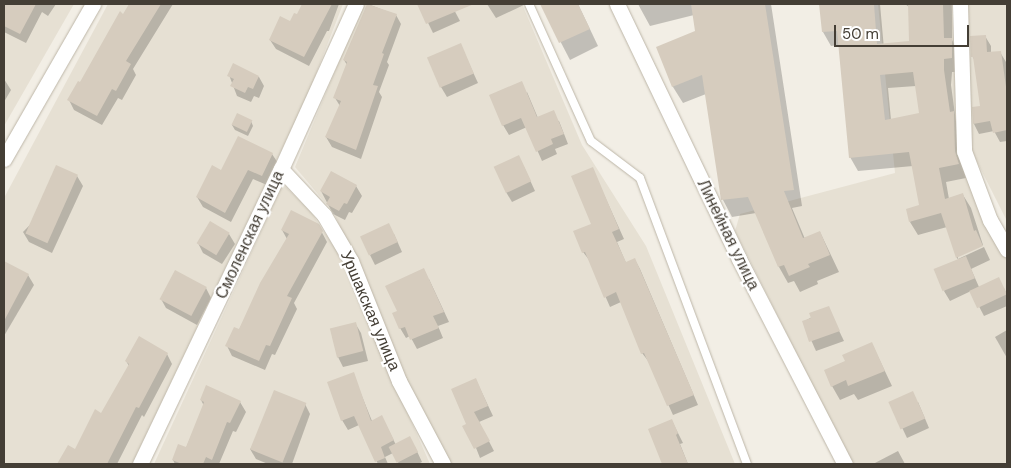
<!DOCTYPE html>
<meta charset="utf-8">
<style>
body{margin:0}
#map{position:relative;width:1011px;height:468px;overflow:hidden;background:#f2eee5;font-family:"DM Sans",sans-serif}
div>[style]{position:absolute}
.residential>*{inset:0;background:#e6e0d3}
.shadow>*{inset:0;background:#0003}
.building>*{inset:0;background:#d6ccbe;transform-origin:0 0}
.roads{filter:drop-shadow(0 0 1px #bdb6a8) drop-shadow(0 0 1px #bdb6a8)}
.service>*{height:8px;margin:-4px;padding:0 4px;transform-origin:4px;border-radius:4px;background:#fff}
.minor>*{height:15px;margin:-7.5px;padding:0 7.5px;transform-origin:7.5px;border-radius:7.5px;background:#fff}
span{translate:-50% -50%;white-space:nowrap;text-align:center;line-height:1.15;-webkit-text-stroke:4.5px #fff;paint-order:stroke}
.street-label{font-size:16px;color:#443e35}
.frame{position:absolute;inset:0;border:5px solid #443e35;pointer-events:none}
.scale{position:absolute;left:834px;top:25px;width:135px;height:22px;box-sizing:border-box;border:2px solid #443e35;border-top:0;padding-left:6px;font-size:15px;line-height:18px;white-space:nowrap;color:#443e35;-webkit-text-stroke:4px #fff;paint-order:stroke}
</style>
<div id="map">
<div class="residential">
<div style="clip-path:polygon(4px 4px,74px 4px,4px 126px)"></div>
<div style="clip-path:polygon(108px 4px,343px 4px,309px 92px,132px 464px,4px 464px,4px 198px)"></div>
<div style="clip-path:polygon(363px 4px,522px 4px,582px 145px,646px 246px,735px 464px,451px 464px,406px 378px,334px 213px,295px 167px)"></div>
<div style="clip-path:polygon(878px 4px,951px 4px,965px 161px,1007px 258px,1007px 464px,852px 464px,735px 231px,740px 214px,895px 173px)"></div>
<div style="clip-path:polygon(965px 4px,1007px 4px,1007px 221px,970px 148px)"></div>
<div style="clip-path:polygon(283px 184px,311px 212px,336px 250px,430px 464px,154px 464px)"></div>
</div>
<div class="shadow">
<div style="clip-path:polygon(4px 4px,56px 4px,48px 16px,42px 12px,26px 43px,4px 32px)"></div>
<div style="clip-path:polygon(131px 4px,173px 4px,133px 69px,136px 75px,122px 100px,118px 98px,102px 125px,74px 110px,69px 100px)"></div>
<div style="clip-path:polygon(303px 4px,339px 4px,329px 31px,327px 31px,309px 66px,276px 49px,270px 40px,298px 16px)"></div>
<div style="clip-path:polygon(368px 4px,396px 15px,401px 24px,387px 62px,389px 65px,379px 92px,382px 97px,361px 159px,332px 147px,326px 137px,340px 106px,335px 98px,347px 65px,344px 60px)"></div>
<div style="clip-path:polygon(419px 4px,451px 4px,460px 21px,433px 33px)"></div>
<div style="clip-path:polygon(487px 4px,526px 4px,496px 18px)"></div>
<div style="clip-path:polygon(541px 4px,578px 4px,598px 46px,570px 60px)"></div>
<div style="clip-path:polygon(638px 4px,771px 4px,802px 206px,792px 208px,805px 239px,820px 232px,839px 272px,817px 281px,818px 284px,800px 292px,794px 281px,788px 283px,779px 267px,756px 213px,732px 217px,723px 200px,706px 94px,683px 103px,673px 87px,658px 47px,697px 32px,694px 15px,650px 26px)"></div>
<div style="clip-path:polygon(evenodd,820px 4px,880px 4px,885px 60px,910px 42px,909px 7px,905px 4px,952px 4px,952px 40px,959px 53px,959px 72px,952px 72px,951px 85px,962px 166px,966px 178px,946px 182px,949px 199px,963px 195px,971px 208px,983px 245px,958px 256px,958px 259px,984px 247px,990px 260px,971px 269px,979px 287px,1004px 288px,1007px 295px,1007px 306px,984px 316px,971px 291px,950px 301px,944px 291px,959px 261px,957px 258px,947px 227px,918px 235px,910px 222px,920px 206px,913px 166px,858px 171px,850px 157px,839px 45px,831px 46px,823px 32px,820px 4px,916px 86px,921px 114px,891px 120px,888px 88px,916px 86px)"></div>
<div style="clip-path:polygon(985px 36px,991px 46px,991px 53px,1000px 52px,1006px 62px,1007px 71px,1007px 141px,1000px 142px,994px 131px,979px 134px,974px 124px,973px 108px,981px 107px,975px 61px,972px 56px)"></div>
<div style="clip-path:polygon(460px 44px,478px 83px,447px 97px,441px 87px)"></div>
<div style="clip-path:polygon(229px 75px,259px 77px,264px 86px,259px 98px,254px 96px,251px 102px,237px 96px)"></div>
<div style="clip-path:polygon(4px 79px,11px 90px,4px 102px)"></div>
<div style="clip-path:polygon(527px 92px,538px 118px,559px 121px,568px 144px,555px 149px,557px 154px,542px 161px,527px 127px,509px 135px,503px 125px)"></div>
<div style="clip-path:polygon(251px 121px,253px 126px,248px 136px,235px 130px,232px 125px)"></div>
<div style="clip-path:polygon(272px 154px,278px 163px,267px 185px,253px 179px,231px 222px,203px 207px,197px 197px,222px 172px)"></div>
<div style="clip-path:polygon(524px 167px,535px 191px,512px 202px,506px 192px)"></div>
<div style="clip-path:polygon(592px 168px,624px 239px,617px 242px,626px 263px,635px 260px,640px 269px,698px 405px,673px 415px,649px 362px,642px 353px,621px 302px,610px 307px,590px 261px,583px 252px,593px 224px)"></div>
<div style="clip-path:polygon(77px 176px,83px 186px,52px 253px,29px 242px,23px 232px)"></div>
<div style="clip-path:polygon(356px 186px,362px 196px,352px 213px,349px 212px,345px 220px,333px 214px,321px 191px)"></div>
<div style="clip-path:polygon(318px 225px,327px 242px,294px 303px,297px 309px,275px 355px,272px 354px,265px 370px,232px 356px,227px 346px,239px 330px,287px 239px,282px 230px)"></div>
<div style="clip-path:polygon(229px 234px,235px 244px,222px 264px,203px 253px,198px 243px)"></div>
<div style="clip-path:polygon(394px 234px,402px 252px,375px 265px,370px 255px)"></div>
<div style="clip-path:polygon(5px 263px,28px 275px,34px 285px,4px 336px)"></div>
<div style="clip-path:polygon(429px 279px,449px 322px,438px 326px,443px 338px,417px 349px,410px 336px,406px 338px,400px 328px,399px 312px)"></div>
<div style="clip-path:polygon(206px 288px,211px 298px,197px 325px,166px 308px,161px 299px)"></div>
<div style="clip-path:polygon(828px 308px,844px 341px,816px 351px,803px 322px)"></div>
<div style="clip-path:polygon(355px 323px,361px 333px,368px 361px,343px 367px,338px 357px)"></div>
<div style="clip-path:polygon(1007px 330px,1007px 358px,995px 337px)"></div>
<div style="clip-path:polygon(872px 344px,892px 386px,858px 400px,854px 394px,840px 400px,832px 386px,846px 362px)"></div>
<div style="clip-path:polygon(167px 354px,172px 364px,144px 417px,142px 415px,117px 464px,58px 464px,69px 447px,75px 451px,102px 414px,129px 366px,126px 361px)"></div>
<div style="clip-path:polygon(353px 374px,372px 421px,387px 427px,396px 445px,415px 447px,422px 462px,418px 464px,399px 464px,393px 453px,385px 457px,388px 464px,378px 464px,359px 425px,348px 430px,342px 420px)"></div>
<div style="clip-path:polygon(476px 380px,493px 416px,479px 422px,494px 451px,480px 458px,467px 425px)"></div>
<div style="clip-path:polygon(201px 400px,240px 402px,246px 412px,236px 432px,233px 431px,219px 464px,175px 464px,173px 460px,186px 448px,204px 406px)"></div>
<div style="clip-path:polygon(890px 402px,918px 402px,929px 428px,907px 438px)"></div>
<div style="clip-path:polygon(305px 404px,310px 414px,292px 464px,268px 464px,256px 459px,250px 449px)"></div>
<div style="clip-path:polygon(672px 421px,683px 443px,680px 444px,688px 464px,664px 464px,650px 430px)"></div>
<div style="clip-path:polygon(898px 451px,905px 464px,873px 464px)"></div>
</div>
<div class="building">
<div style="clip-path:polygon(4px 4px,36px 4px,20px 34px,4px 26px)"></div>
<div style="clip-path:polygon(129px 4px,161px 4px,126px 61px,131px 64px,116px 91px,112px 89px,97px 116px,67px 100px,78px 81px,80px 82px,120px 11px,123px 14px)"></div>
<div style="clip-path:polygon(302px 4px,332px 4px,304px 57px,269px 40px,280px 16px,290px 21px,294px 13px,297px 14px)"></div>
<div style="clip-path:polygon(367px 4px,397px 14px,382px 53px,384px 54px,373px 85px,378px 86px,356px 150px,325px 137px,341px 101px,333px 98px,347px 62px,343px 60px)"></div>
<div style="clip-path:polygon(417px 4px,474px 4px,426px 24px)"></div>
<div style="clip-path:polygon(540px 4px,578px 4px,590px 29px,559px 43px)"></div>
<div style="clip-path:polygon(691px 4px,765px 4px,794px 190px,784px 191px,803px 238px,820px 231px,830px 255px,808px 264px,810px 267px,789px 276px,784px 265px,778px 267px,748px 197px,721px 200px,702px 75px,672px 87px,656px 47px,695px 31px)"></div>
<div style="clip-path:polygon(evenodd,819px 4px,874px 4px,877px 44px,909px 41px,908px 4px,943px 4px,944px 38px,952px 38px,952px 58px,944px 59px,944px 70px,950px 112px,954px 111px,955px 151px,959px 164px,939px 168px,945px 199px,963px 193px,974px 231px,976px 230px,983px 246px,956px 258px,941px 213px,909px 222px,906px 209px,919px 205px,909px 152px,849px 158px,837px 31px,822px 32px,819px 4px,913px 72px,919px 113px,885px 120px,880px 75px,913px 72px)"></div>
<div style="clip-path:polygon(986px 35px,987px 52px,1001px 51px,1007px 94px,1007px 130px,993px 133px,990px 121px,973px 124px,972px 107px,980px 106px,973px 57px,971px 57px,970px 36px)"></div>
<div style="left:461px;top:43px;width:33px;height:37px;rotate:67deg"></div>
<div style="clip-path:polygon(233px 63px,259px 76px,253px 89px,248px 87px,245px 93px,230px 86px,234px 79px,227px 76px)"></div>
<div style="clip-path:polygon(522px 81px,537px 117px,554px 110px,564px 134px,551px 139px,553px 144px,536px 152px,521px 118px,502px 126px,489px 95px)"></div>
<div style="left:237px;top:113px;width:17px;height:13px;rotate:25deg"></div>
<div style="clip-path:polygon(238px 136px,273px 153px,262px 176px,248px 170px,225px 213px,196px 197px,212px 165px,221px 170px)"></div>
<div style="left:519px;top:155px;width:29px;height:28px;rotate:65deg"></div>
<div style="left:56px;top:165px;width:24px;height:75px;rotate:24deg"></div>
<div style="clip-path:polygon(593px 167px,619px 229px,612px 232px,626px 262px,635px 258px,694px 395px,667px 406px,644px 353px,641px 354px,616px 292px,604px 298px,585px 252px,582px 253px,573px 231px,591px 224px,571px 176px)"></div>
<div style="clip-path:polygon(331px 171px,357px 185px,347px 204px,344px 203px,339px 211px,326px 204px,330px 197px,320px 191px)"></div>
<div style="clip-path:polygon(291px 210px,319px 224px,323px 231px,287px 296px,292px 298px,270px 346px,266px 345px,259px 361px,225px 346px,234px 327px,239px 329px,260px 283px,289px 234px,281px 230px)"></div>
<div style="left:210px;top:221px;width:23px;height:26px;rotate:31deg"></div>
<div style="left:389px;top:223px;width:21px;height:32px;rotate:65deg"></div>
<div style="left:966px;top:256px;width:24px;height:35px;rotate:68deg"></div>
<div style="clip-path:polygon(4px 261px,29px 274px,4px 321px)"></div>
<div style="clip-path:polygon(424px 268px,444px 312px,433px 316px,439px 328px,410px 340px,405px 327px,399px 329px,392px 313px,397px 311px,385px 286px)"></div>
<div style="left:175px;top:270px;width:36px;height:33px;rotate:28deg"></div>
<div style="left:999px;top:277px;width:19px;height:33px;rotate:65deg"></div>
<div style="clip-path:polygon(829px 306px,840px 331px,809px 342px,802px 321px,811px 318px,809px 313px)"></div>
<div style="left:356px;top:322px;width:30px;height:27px;rotate:76deg"></div>
<div style="clip-path:polygon(139px 336px,168px 353px,139px 408px,136px 407px,107px 464px,57px 464px,68px 445px,75px 449px,95px 409px,101px 413px,129px 364px,125px 361px)"></div>
<div style="clip-path:polygon(872px 342px,885px 371px,848px 386px,846px 380px,831px 387px,824px 370px,845px 361px,842px 355px)"></div>
<div style="clip-path:polygon(354px 372px,371px 421px,382px 415px,394px 440px,381px 447px,385px 458px,375px 462px,354px 416px,341px 421px,327px 382px)"></div>
<div style="clip-path:polygon(476px 378px,488px 406px,474px 412px,490px 441px,474px 449px,462px 426px,466px 424px,451px 389px)"></div>
<div style="clip-path:polygon(206px 385px,241px 401px,230px 423px,227px 422px,212px 460px,206px 457px,203px 464px,182px 464px,172px 460px,178px 444px,186px 447px,204px 402px,200px 400px)"></div>
<div style="left:274px;top:390px;width:35px;height:64px;rotate:22deg"></div>
<div style="left:913px;top:391px;width:30px;height:27px;rotate:66deg"></div>
<div style="clip-path:polygon(672px 419px,678px 433px,676px 435px,688px 464px,662px 464px,648px 429px)"></div>
<div style="left:410px;top:436px;width:18px;height:24px;rotate:63deg"></div>
</div>
<div class="roads">
<div class="service">
<div style="left:529px;top:4px;width:150px;rotate:65.7deg"></div>
<div style="left:591px;top:141px;width:61px;rotate:37.1deg"></div>
<div style="left:640px;top:178px;width:305px;rotate:69.5deg"></div>
</div>
<div class="minor">
<div style="left:617px;top:4px;width:283px;rotate:64.4deg"></div>
<div style="left:739px;top:259px;width:231px;rotate:62.7deg"></div>
<div style="left:960px;top:4px;width:147px;rotate:88.4deg"></div>
<div style="left:964px;top:151px;width:74px;rotate:69.4deg"></div>
<div style="left:990px;top:220px;width:34px;rotate:60deg"></div>
<div style="left:4px;top:159px;width:179px;rotate:-60.1deg"></div>
<div style="left:281px;top:169px;width:63px;rotate:46.9deg"></div>
<div style="left:324px;top:215px;width:53px;rotate:59.6deg"></div>
<div style="left:351px;top:261px;width:129px;rotate:68.2deg"></div>
<div style="left:399px;top:381px;width:94px;rotate:62.1deg"></div>
<div style="left:140px;top:464px;width:327px;rotate:-64.5deg"></div>
<div style="left:281px;top:169px;width:181px;rotate:-65.6deg"></div>
</div>
</div>
<div class="street-label">
<span style="left:250px;top:235px;rotate:-65deg">Смоленская улица</span>
<span style="left:728px;top:235px;rotate:64deg">Линейная улица</span>
<span style="left:370px;top:311px;rotate:67deg">Уршакская улица</span>
</div>
<div class="frame"></div>
<div class="scale">50 m</div>
</div>
